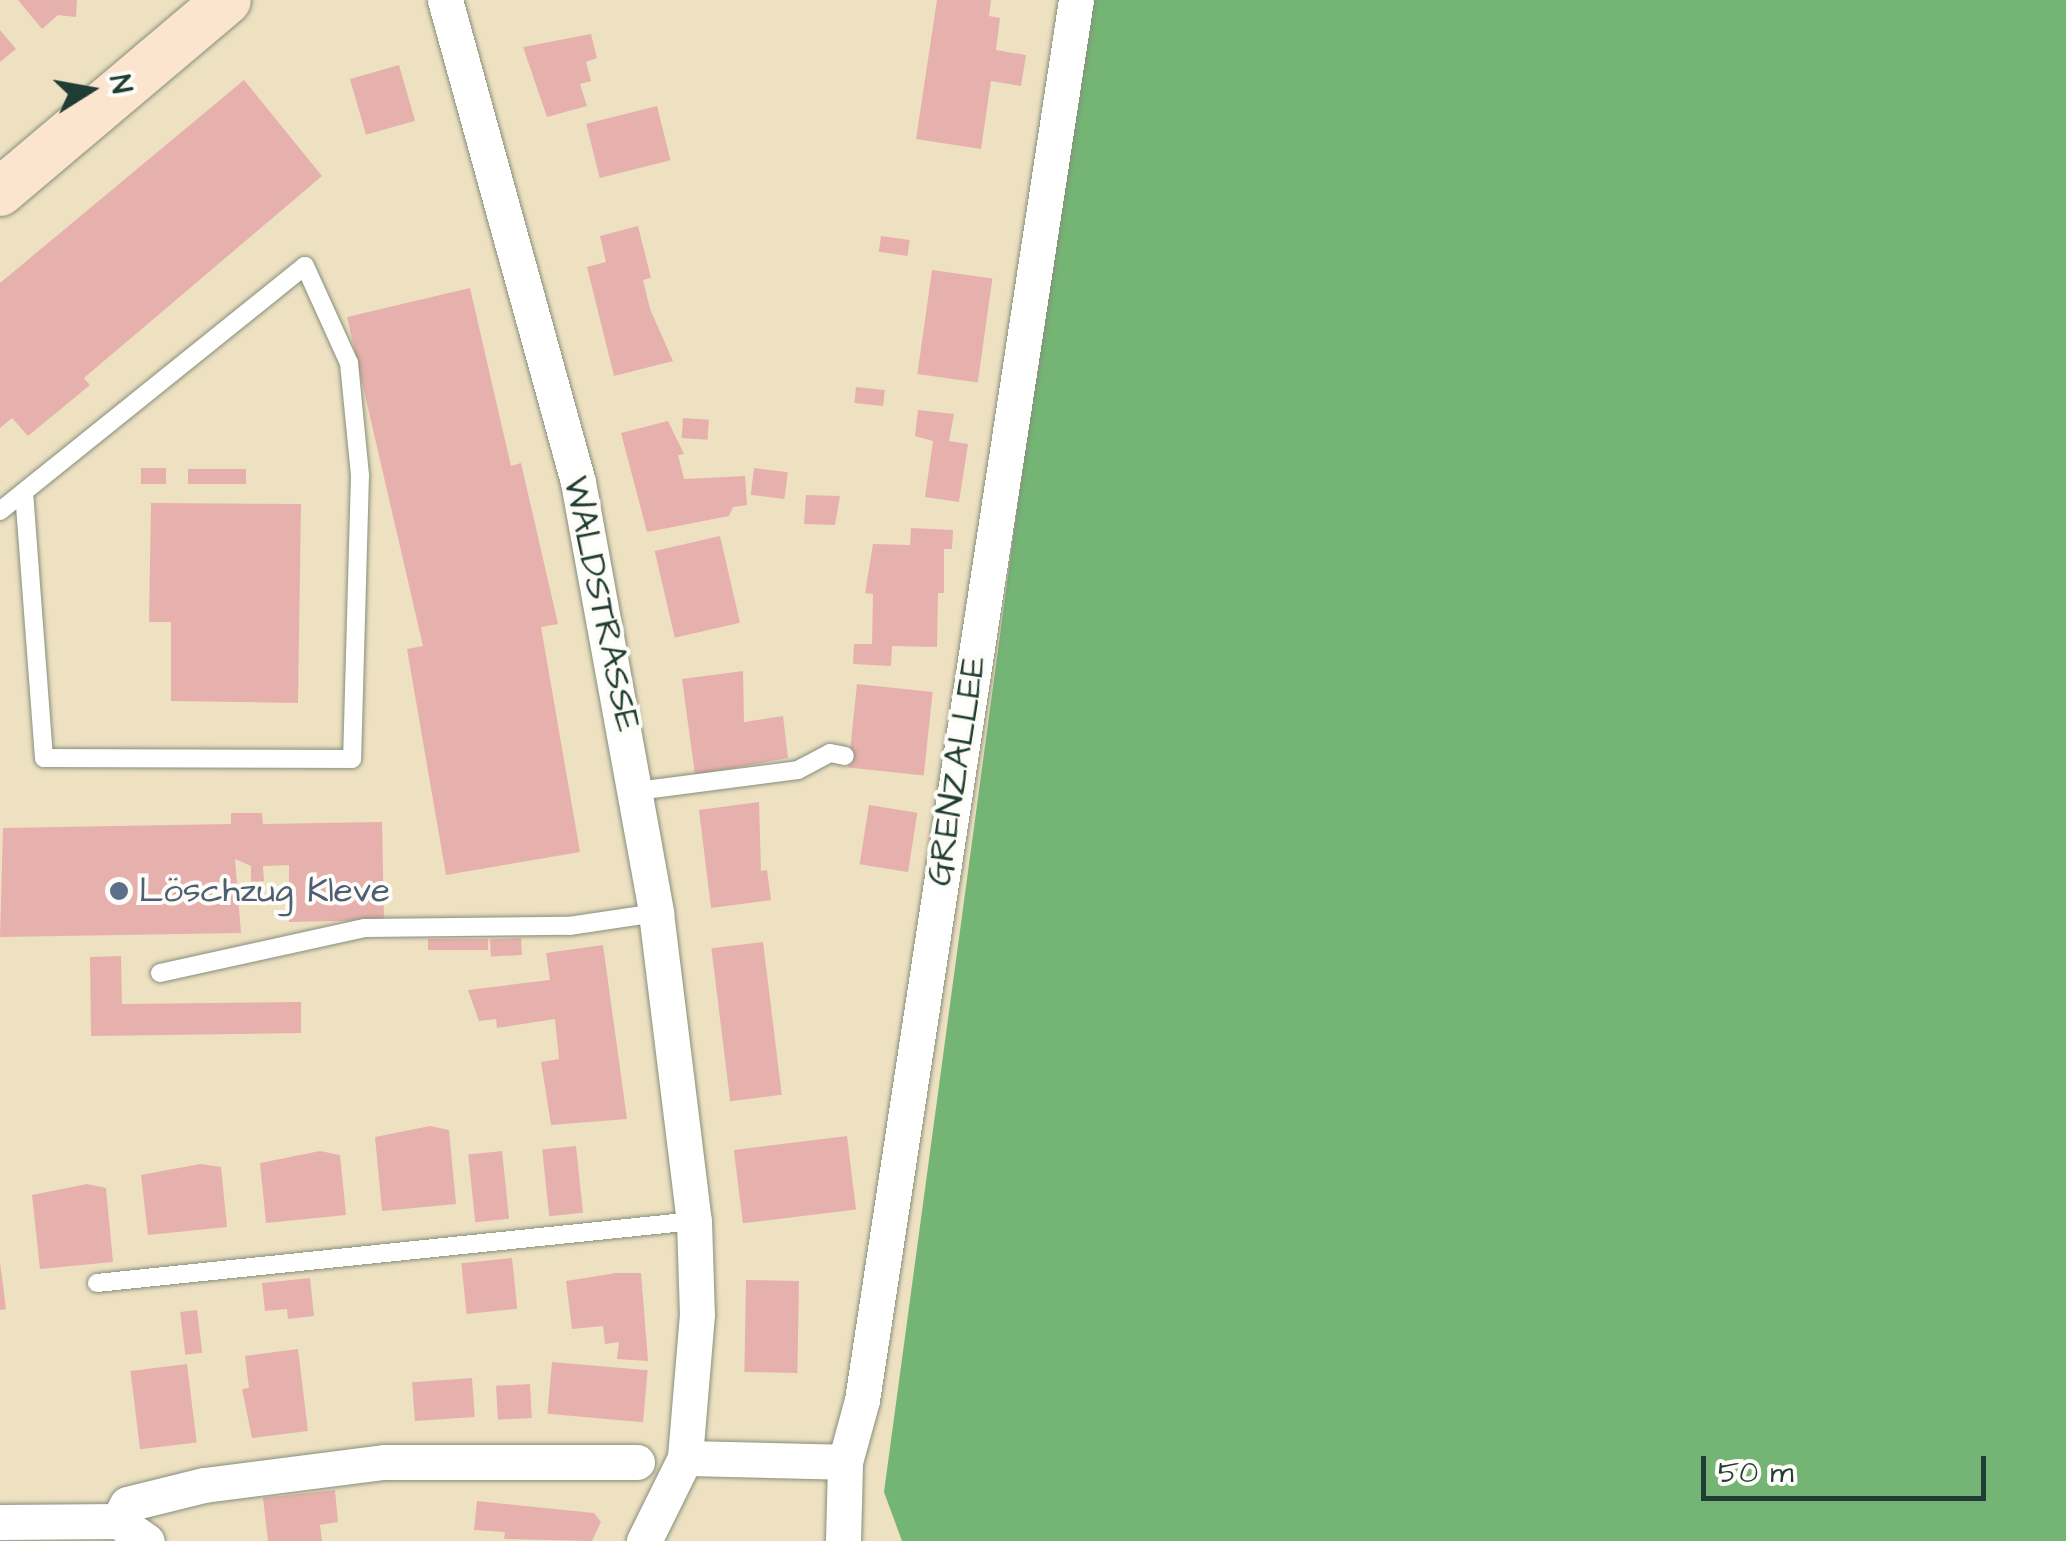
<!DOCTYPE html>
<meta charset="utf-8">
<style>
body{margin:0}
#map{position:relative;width:2066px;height:1541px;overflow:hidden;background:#eee1c2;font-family:"Architects Daughter",sans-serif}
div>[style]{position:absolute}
.forest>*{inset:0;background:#74b475}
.building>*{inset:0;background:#e6b1ac;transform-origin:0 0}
.roads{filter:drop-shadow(0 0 2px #868f7b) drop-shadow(0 0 2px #868f7b)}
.lane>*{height:18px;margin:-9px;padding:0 9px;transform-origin:9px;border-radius:9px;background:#fff}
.street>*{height:35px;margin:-17.5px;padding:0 17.5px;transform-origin:17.5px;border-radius:17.5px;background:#fff}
.secondary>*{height:48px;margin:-24px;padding:0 24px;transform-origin:24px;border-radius:24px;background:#fce5cf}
.dots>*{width:28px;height:28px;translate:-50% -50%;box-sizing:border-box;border:5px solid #fdfcf7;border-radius:50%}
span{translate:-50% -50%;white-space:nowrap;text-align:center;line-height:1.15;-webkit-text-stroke:8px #fdfcf7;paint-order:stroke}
.street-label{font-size:35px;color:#1f3d34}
.service-label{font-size:35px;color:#4e5e75}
.left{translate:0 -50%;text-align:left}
.north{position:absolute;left:40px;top:40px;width:100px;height:100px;-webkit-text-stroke:8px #fdfcf7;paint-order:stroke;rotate:79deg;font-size:28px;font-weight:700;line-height:40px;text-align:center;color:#1f3d34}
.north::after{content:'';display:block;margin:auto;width:35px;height:45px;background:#1f3d34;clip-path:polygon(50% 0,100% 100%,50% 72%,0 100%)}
.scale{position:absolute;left:1701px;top:1456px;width:285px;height:45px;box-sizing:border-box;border:5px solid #1f3d34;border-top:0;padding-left:12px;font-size:30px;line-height:35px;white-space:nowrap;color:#1f3d34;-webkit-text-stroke:8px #fdfcf7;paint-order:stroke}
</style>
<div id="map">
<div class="forest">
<div style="clip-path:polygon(1086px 0,2066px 0,2066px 1541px,902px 1541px,884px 1492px)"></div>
</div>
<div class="building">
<div style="clip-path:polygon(18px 0,77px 0,76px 17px,58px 15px,42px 29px)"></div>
<div style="clip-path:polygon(937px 0,991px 0,989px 16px,1000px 18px,996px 50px,1026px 55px,1021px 86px,991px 81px,981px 149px,916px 139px)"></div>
<div style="clip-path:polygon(0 30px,16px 49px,0 62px)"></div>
<div style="clip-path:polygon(591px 34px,597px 58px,586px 62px,591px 81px,580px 84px,587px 106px,547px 117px,523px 47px)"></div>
<div style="left:399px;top:65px;width:58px;height:51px;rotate:74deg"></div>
<div style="clip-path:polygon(244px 80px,322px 176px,84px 378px,90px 385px,28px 436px,12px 418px,0 428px,0 283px)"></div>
<div style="left:657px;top:106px;width:56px;height:73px;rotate:76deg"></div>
<div style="clip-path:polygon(638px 226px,651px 278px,643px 280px,650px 309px,673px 361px,614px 376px,587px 267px,606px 262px,600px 236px)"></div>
<div style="left:881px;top:236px;width:29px;height:16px;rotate:8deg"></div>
<div style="left:932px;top:270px;width:61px;height:105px;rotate:8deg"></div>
<div style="clip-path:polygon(470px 288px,511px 466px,521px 463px,558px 624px,541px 627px,580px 852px,446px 875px,407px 649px,423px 646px,347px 317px)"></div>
<div style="left:856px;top:387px;width:29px;height:16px;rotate:6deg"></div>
<div style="clip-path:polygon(918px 410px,954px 414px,949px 441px,968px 444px,959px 502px,925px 497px,933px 441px,915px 436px)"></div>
<div style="left:683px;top:418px;width:26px;height:20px;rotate:4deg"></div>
<div style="clip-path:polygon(668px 421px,684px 454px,678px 455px,684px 479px,745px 476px,747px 505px,733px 507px,729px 516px,647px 532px,621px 433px)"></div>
<div style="left:141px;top:468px;width:25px;height:16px"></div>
<div style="left:754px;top:468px;width:34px;height:27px;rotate:7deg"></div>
<div style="left:188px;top:469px;width:58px;height:15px"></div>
<div style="clip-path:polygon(806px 495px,840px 496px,835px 525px,804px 524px)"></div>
<div style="clip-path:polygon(151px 503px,301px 504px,298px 703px,171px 701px,171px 622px,149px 622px)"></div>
<div style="clip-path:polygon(911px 528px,953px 530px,952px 549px,944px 549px,944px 593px,938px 593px,937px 647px,892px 646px,891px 666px,853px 664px,854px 644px,872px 644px,873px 594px,865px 593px,873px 544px,910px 545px)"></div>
<div style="left:720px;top:536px;width:89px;height:67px;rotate:77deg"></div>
<div style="clip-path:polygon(743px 671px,744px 722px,783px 716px,788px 758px,695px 775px,682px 679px)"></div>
<div style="left:857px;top:684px;width:76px;height:84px;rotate:6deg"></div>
<div style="clip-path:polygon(759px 802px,761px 871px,767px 870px,771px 900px,711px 908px,699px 810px)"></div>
<div style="left:869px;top:805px;width:49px;height:60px;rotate:9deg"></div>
<div style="clip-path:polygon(231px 813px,262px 813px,263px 824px,382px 822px,384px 920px,289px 922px,289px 865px,263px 866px,264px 881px,251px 882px,251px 866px,235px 859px,241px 933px,0 937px,3px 828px,231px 824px)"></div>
<div style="left:521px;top:938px;width:17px;height:31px;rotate:87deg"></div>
<div style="left:488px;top:939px;width:11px;height:60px;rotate:90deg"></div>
<div style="left:763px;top:942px;width:154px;height:52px;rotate:83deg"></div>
<div style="clip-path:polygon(603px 945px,627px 1119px,551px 1125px,541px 1062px,559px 1059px,555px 1019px,497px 1028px,496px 1019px,479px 1021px,468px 990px,550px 980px,546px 953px)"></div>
<div style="clip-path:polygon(121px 956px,122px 1004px,301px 1002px,301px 1033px,91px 1036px,90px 957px)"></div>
<div style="clip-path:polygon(430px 1126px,449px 1130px,456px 1204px,382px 1211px,375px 1137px)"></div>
<div style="left:847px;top:1136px;width:74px;height:114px;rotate:83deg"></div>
<div style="left:576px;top:1146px;width:67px;height:34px;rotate:84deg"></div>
<div style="clip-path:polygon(320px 1151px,340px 1155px,346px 1215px,266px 1223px,260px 1163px)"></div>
<div style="left:502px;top:1151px;width:68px;height:34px;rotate:84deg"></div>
<div style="clip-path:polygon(200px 1164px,221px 1167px,227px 1227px,148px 1235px,141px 1175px)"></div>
<div style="clip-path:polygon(87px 1184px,106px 1188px,113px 1262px,40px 1269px,32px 1195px)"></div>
<div style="left:512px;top:1258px;width:51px;height:51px;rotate:84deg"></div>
<div style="clip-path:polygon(0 1262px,6px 1309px,0 1310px)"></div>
<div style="clip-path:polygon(616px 1273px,641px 1273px,648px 1361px,617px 1359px,619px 1342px,605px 1344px,603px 1326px,572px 1329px,566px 1281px)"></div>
<div style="clip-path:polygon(310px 1278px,314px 1316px,288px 1319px,287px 1309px,265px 1311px,262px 1283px)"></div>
<div style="left:746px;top:1280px;width:53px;height:92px;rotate:1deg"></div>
<div style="left:197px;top:1310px;width:43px;height:17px;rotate:83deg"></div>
<div style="clip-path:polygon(298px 1349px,308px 1431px,252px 1438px,242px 1389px,249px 1388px,245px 1356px)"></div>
<div style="left:552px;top:1362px;width:96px;height:52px;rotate:5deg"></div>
<div style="left:187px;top:1364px;width:79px;height:57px;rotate:83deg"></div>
<div style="left:472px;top:1378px;width:39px;height:60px;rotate:86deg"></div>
<div style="left:530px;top:1384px;width:34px;height:34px;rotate:87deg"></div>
<div style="clip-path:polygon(335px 1490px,338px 1522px,320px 1525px,322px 1541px,268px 1541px,263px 1498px)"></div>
<div style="clip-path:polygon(477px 1501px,594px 1513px,601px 1522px,592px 1541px,504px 1539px,505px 1532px,474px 1530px)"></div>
</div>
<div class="roads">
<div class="lane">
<div style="left:0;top:511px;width:391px;rotate:-38.8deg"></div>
<div style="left:305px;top:266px;width:107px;rotate:65.6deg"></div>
<div style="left:349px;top:363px;width:113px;rotate:84.4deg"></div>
<div style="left:360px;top:475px;width:284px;rotate:91.6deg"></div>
<div style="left:352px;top:759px;width:308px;rotate:-179.8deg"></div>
<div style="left:44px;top:758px;width:266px;rotate:-94.3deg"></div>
<div style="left:637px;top:791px;width:162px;rotate:-7.4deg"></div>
<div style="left:798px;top:770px;width:36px;rotate:-28deg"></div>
<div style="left:830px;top:753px;width:15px;rotate:11deg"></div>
<div style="left:160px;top:973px;width:210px;rotate:-12.4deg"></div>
<div style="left:365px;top:928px;width:204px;rotate:-0.6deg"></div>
<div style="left:569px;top:926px;width:88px;rotate:-8.5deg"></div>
<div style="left:97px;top:1283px;width:600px;rotate:-5.93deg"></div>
</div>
<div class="street">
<div style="left:445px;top:0;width:500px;rotate:74.57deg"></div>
<div style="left:578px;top:482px;width:438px;rotate:79.7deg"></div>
<div style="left:656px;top:913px;width:310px;rotate:83deg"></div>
<div style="left:694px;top:1221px;width:93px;rotate:88.2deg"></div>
<div style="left:697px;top:1314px;width:144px;rotate:94.8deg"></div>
<div style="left:685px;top:1458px;width:93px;rotate:116.3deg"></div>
<div style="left:685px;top:1458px;width:160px;rotate:1.4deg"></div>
<div style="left:118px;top:1521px;width:19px;rotate:-62deg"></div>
<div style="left:127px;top:1504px;width:79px;rotate:-13.9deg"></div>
<div style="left:204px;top:1485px;width:181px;rotate:-7.3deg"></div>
<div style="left:384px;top:1462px;width:253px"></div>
<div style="left:0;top:1522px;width:118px;rotate:-0.5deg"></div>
<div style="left:118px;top:1521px;width:35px;rotate:35deg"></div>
<div style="left:843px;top:1541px;width:79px;rotate:-88.5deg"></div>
<div style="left:845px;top:1462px;width:64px;rotate:-74.7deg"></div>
<div style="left:862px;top:1400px;width:1416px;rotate:-81.31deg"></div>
</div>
<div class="secondary">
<div style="left:0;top:192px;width:297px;rotate:-40.2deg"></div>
</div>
</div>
<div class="dots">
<div style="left:119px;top:891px;background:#5c6f8a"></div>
</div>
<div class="street-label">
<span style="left:601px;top:604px;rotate:78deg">WALDSTRASSE</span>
<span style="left:957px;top:771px;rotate:-81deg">GRENZALLEE</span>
</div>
<div class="service-label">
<span class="left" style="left:139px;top:891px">Löschzug Kleve</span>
</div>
<div class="north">N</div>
<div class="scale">50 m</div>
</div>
